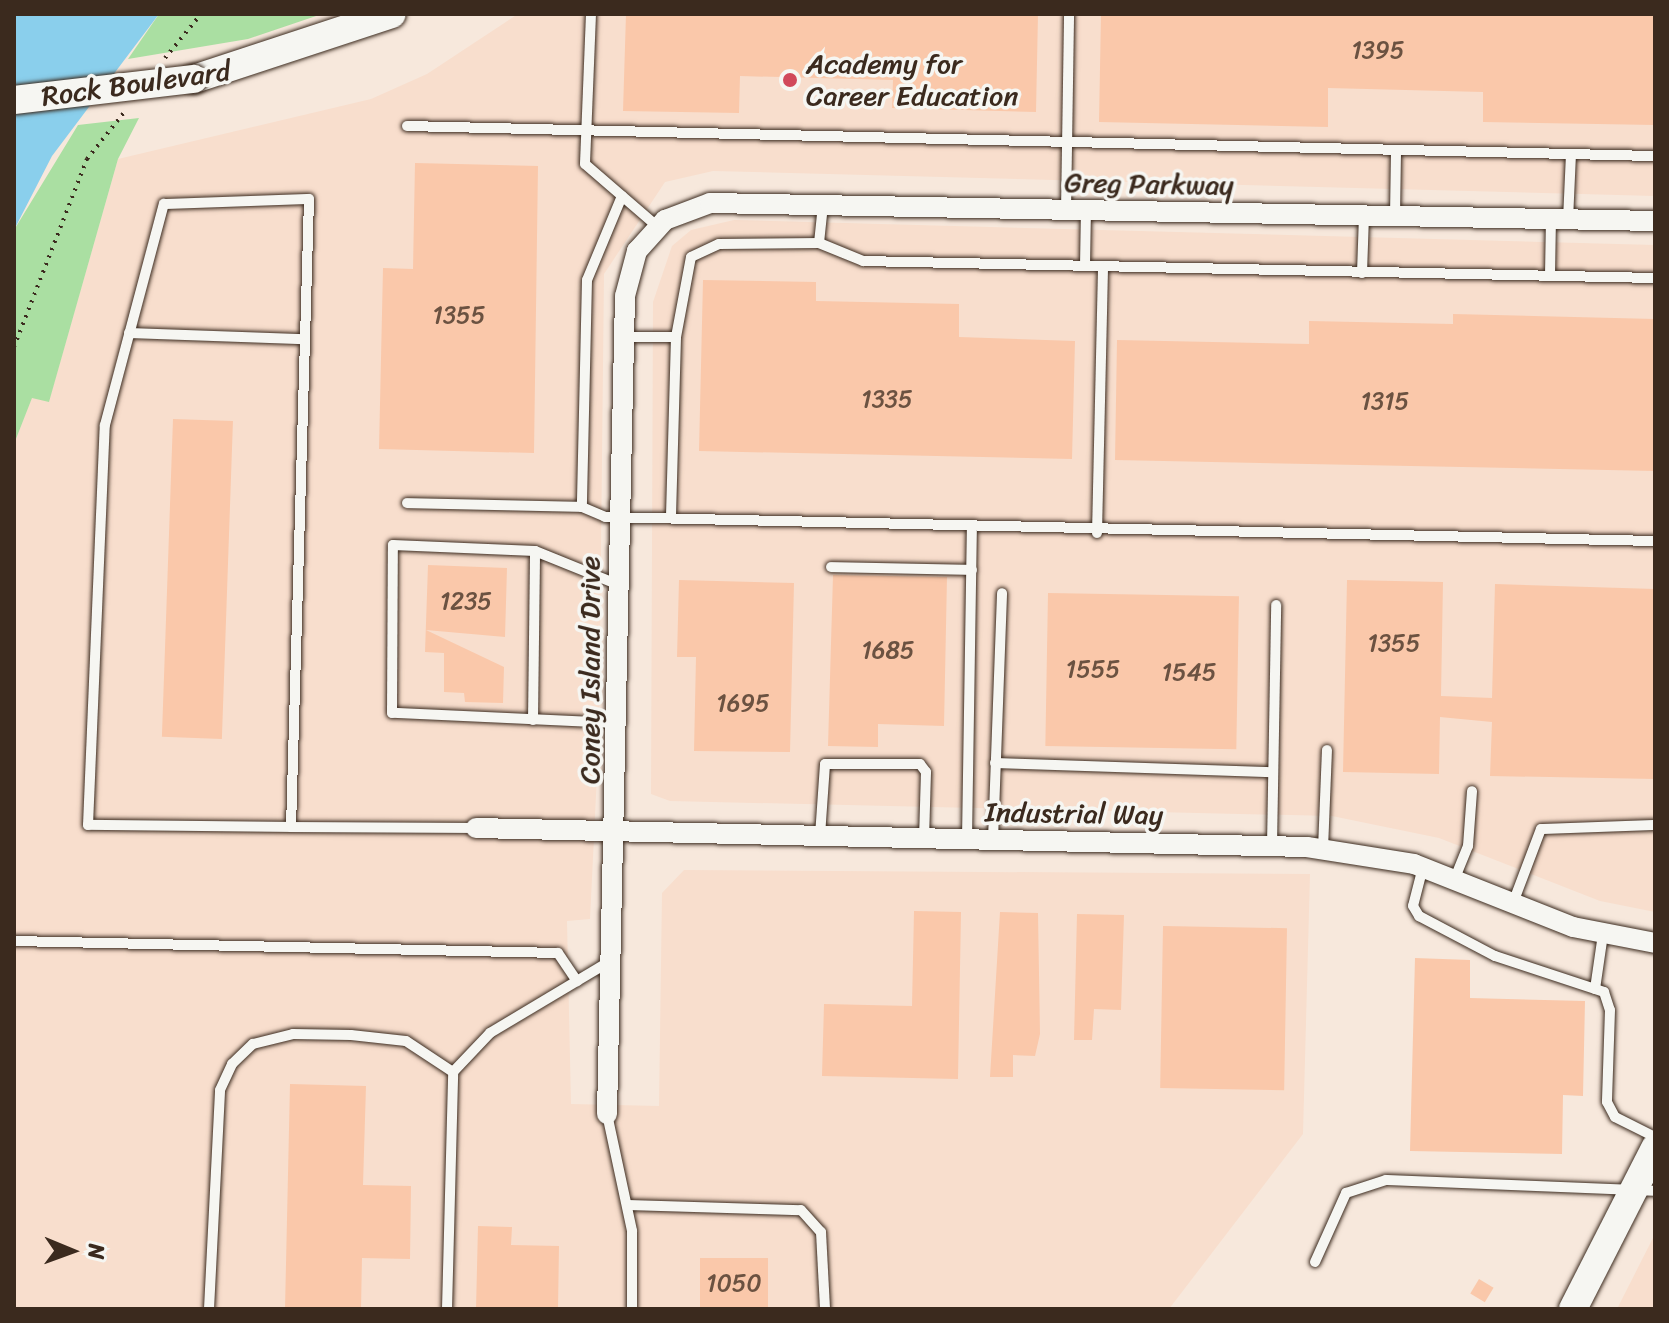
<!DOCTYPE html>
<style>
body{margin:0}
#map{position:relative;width:1669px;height:1323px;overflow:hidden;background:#f7e8dc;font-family:Sriracha,sans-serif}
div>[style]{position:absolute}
.built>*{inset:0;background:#f8decd}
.green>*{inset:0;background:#aadfa2}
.water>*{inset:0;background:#8acfec}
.building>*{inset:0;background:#fac8aa;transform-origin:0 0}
.path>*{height:4px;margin-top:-2px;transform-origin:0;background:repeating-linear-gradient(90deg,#3b2a1e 0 2px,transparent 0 8px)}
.roads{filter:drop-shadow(0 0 2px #3b2a1e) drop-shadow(0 0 2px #3b2a1e)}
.lane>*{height:10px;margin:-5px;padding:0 5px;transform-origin:5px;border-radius:5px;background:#f6f6f2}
.street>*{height:20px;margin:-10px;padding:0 10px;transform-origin:10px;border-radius:10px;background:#f6f6f2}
.secondary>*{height:28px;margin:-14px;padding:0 14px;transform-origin:14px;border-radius:14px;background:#f6f6f2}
.bridges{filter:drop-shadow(0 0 2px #3b2a1e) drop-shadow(0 0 2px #3b2a1e)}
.secondary-bridge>*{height:28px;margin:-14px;padding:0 14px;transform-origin:14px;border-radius:14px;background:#f6f6f2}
.dots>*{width:22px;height:22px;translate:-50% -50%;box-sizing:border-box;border:4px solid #f6f6f2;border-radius:50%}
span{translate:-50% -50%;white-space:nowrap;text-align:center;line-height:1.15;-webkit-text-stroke:7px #f6f6f2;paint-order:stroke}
.number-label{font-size:24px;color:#6b5241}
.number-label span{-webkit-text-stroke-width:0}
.poi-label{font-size:28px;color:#3b2a1e}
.left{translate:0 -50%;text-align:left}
.street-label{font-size:28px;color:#3b2a1e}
.frame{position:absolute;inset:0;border:16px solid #3b2a1e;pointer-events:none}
.north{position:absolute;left:32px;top:1211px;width:80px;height:80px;-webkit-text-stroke:6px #f6f6f2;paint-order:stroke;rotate:91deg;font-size:22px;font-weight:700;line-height:32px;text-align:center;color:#3b2a1e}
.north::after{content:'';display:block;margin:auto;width:28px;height:36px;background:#3b2a1e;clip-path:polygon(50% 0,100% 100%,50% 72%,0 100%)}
</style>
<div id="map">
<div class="built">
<div style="clip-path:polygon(518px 14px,1655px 14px,1655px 196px,713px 171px,665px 182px,604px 274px,599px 734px,590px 919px,567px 921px,571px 1104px,659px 1106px,662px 893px,684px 870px,1310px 874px,1303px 1134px,1169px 1309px,14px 1309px,14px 444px,32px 397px,49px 401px,118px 159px,371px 99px,427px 74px)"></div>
<div style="clip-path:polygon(734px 220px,1655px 245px,1655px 912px,1600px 901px,1439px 838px,1332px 816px,670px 801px,651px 794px,653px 302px,672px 246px,691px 230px)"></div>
<div style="clip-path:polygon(1655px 1234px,1655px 1309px,1617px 1309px)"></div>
</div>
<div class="green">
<div style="clip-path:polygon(159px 14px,322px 14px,248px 39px,128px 59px)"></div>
<div style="clip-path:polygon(139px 118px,118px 159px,49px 402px,32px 398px,14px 444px,14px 230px,78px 125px)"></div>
</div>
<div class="water">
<div style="clip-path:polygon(14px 14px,159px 14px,52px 156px,14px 230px)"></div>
</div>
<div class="building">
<div style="clip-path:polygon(626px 14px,1038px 14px,1036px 112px,892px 108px,893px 80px,740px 76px,739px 113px,623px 111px)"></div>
<div style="clip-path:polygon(1101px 14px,1655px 14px,1655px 125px,1483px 122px,1483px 92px,1328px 88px,1328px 127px,1099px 122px)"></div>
<div style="clip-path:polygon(415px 163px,538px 166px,534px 453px,379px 449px,383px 268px,413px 269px)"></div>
<div style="clip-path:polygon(703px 280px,816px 282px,816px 301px,959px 304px,959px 337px,1075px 341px,1072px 459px,699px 451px)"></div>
<div style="clip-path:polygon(1453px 314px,1655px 319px,1655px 471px,1115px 460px,1117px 340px,1309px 344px,1309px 321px,1453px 324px)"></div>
<div style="left:173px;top:419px;width:60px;height:318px;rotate:2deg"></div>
<div style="clip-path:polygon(428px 565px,507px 568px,505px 637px,426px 630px,504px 667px,503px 703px,465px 702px,464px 693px,444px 692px,444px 653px,425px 652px)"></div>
<div style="clip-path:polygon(833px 575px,947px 577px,944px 726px,878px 724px,878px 747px,828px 746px)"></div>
<div style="clip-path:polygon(679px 580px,794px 583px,790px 752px,694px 751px,696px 657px,677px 657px)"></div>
<div style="clip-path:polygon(1347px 580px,1443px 582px,1441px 696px,1492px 698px,1495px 584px,1655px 589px,1655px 779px,1490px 776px,1492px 722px,1440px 717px,1439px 774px,1343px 772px)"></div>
<div style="left:1048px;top:593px;width:191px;height:153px;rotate:1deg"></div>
<div style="clip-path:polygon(914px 911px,961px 912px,958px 1079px,822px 1076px,824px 1004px,912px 1006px)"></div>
<div style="clip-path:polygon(1000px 912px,1038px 913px,1040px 1034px,1035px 1056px,1013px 1055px,1013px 1077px,990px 1077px)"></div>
<div style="clip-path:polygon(1077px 914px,1124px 915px,1121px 1010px,1094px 1009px,1092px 1040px,1074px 1040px)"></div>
<div style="left:1163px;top:926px;width:124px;height:162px;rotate:1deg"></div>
<div style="clip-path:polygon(1415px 958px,1470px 960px,1470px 998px,1585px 1001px,1583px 1096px,1563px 1095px,1562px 1154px,1410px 1151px)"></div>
<div style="clip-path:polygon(290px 1084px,366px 1086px,363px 1185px,411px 1186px,410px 1259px,362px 1258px,361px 1309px,285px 1309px)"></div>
<div style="clip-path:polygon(478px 1226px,512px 1227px,511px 1245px,559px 1246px,558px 1309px,476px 1309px)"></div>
<div style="left:700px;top:1258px;width:68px;height:51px"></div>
<div style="left:1479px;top:1279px;width:17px;height:17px;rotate:31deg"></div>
</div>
<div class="path">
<div style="left:165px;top:58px;width:57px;rotate:-50.7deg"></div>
<div style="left:14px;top:347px;width:202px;rotate:-68.8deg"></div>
<div style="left:87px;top:159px;width:63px;rotate:-51.5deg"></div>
</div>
<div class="roads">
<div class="lane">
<div style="left:591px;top:14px;width:150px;rotate:92.3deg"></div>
<div style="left:585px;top:164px;width:96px;rotate:40.8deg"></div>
<div style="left:407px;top:126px;width:1248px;rotate:1.38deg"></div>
<div style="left:622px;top:196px;width:91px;rotate:112.6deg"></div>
<div style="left:587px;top:280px;width:227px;rotate:91.3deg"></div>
<div style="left:582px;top:507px;width:25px;rotate:23deg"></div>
<div style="left:605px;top:517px;width:1050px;rotate:1.31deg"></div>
<div style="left:1066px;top:210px;width:196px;rotate:-89.1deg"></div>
<div style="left:1395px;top:216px;width:66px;rotate:-89.1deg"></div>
<div style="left:1568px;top:220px;width:65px;rotate:-87.4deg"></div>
<div style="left:819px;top:243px;width:38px;rotate:-84deg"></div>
<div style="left:1085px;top:266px;width:56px;rotate:-89deg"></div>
<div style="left:1362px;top:273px;width:57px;rotate:-88deg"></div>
<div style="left:1550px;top:275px;width:56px;rotate:-89deg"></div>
<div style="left:129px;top:333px;width:176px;rotate:2deg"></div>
<div style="left:624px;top:337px;width:52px"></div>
<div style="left:676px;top:337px;width:181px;rotate:91.6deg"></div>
<div style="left:676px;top:337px;width:81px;rotate:-79.4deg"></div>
<div style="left:691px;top:257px;width:31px;rotate:-25deg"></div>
<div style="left:719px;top:244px;width:100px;rotate:-0.6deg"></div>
<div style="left:819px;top:243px;width:48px;rotate:22.2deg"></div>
<div style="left:863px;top:261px;width:792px;rotate:1.23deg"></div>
<div style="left:407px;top:503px;width:175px;rotate:1.3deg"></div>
<div style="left:1097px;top:533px;width:266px;rotate:-88.7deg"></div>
<div style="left:831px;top:567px;width:141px;rotate:1.2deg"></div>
<div style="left:533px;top:720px;width:169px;rotate:-89.3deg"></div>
<div style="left:616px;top:723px;width:224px;rotate:-177.4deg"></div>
<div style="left:392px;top:713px;width:168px;rotate:-89.7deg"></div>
<div style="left:393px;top:545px;width:142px;rotate:2.4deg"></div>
<div style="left:535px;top:551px;width:91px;rotate:22deg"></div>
<div style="left:995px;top:763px;width:278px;rotate:1.9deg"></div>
<div style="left:291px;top:827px;width:203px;rotate:-179.4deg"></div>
<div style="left:88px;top:825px;width:400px;rotate:-87.6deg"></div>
<div style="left:105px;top:425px;width:229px;rotate:-75.1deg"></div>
<div style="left:164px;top:204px;width:145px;rotate:-2deg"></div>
<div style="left:309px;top:199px;width:628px;rotate:91.64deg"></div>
<div style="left:291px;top:827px;width:185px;rotate:0.3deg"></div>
<div style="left:820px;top:836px;width:72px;rotate:-86deg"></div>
<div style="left:825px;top:764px;width:95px"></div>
<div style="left:920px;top:764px;width:10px;rotate:53deg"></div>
<div style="left:926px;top:772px;width:66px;rotate:91.7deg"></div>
<div style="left:967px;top:839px;width:310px;rotate:-89.1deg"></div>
<div style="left:993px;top:840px;width:247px;rotate:-87.9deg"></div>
<div style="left:1272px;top:846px;width:241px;rotate:-89deg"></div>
<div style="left:1323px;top:849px;width:99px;rotate:-87.7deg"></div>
<div style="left:1423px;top:867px;width:40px;rotate:104.4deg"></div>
<div style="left:1413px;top:906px;width:12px;rotate:59deg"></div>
<div style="left:1419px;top:916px;width:86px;rotate:27.8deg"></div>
<div style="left:1495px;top:956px;width:115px;rotate:18.3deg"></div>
<div style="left:1604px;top:992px;width:19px;rotate:72deg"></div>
<div style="left:1610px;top:1010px;width:92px;rotate:91.9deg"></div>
<div style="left:1607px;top:1102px;width:17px;rotate:62deg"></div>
<div style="left:1615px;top:1117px;width:45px;rotate:26.6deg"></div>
<div style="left:1455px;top:878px;width:35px;rotate:-68deg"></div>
<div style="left:1468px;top:846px;width:55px;rotate:-85.8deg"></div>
<div style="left:1513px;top:903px;width:79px;rotate:-69.3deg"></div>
<div style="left:1541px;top:829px;width:114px;rotate:-2deg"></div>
<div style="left:14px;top:941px;width:544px;rotate:1.26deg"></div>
<div style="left:558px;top:953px;width:34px;rotate:56deg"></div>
<div style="left:1595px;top:989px;width:56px;rotate:-81.7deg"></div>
<div style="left:607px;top:1114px;width:120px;rotate:77.9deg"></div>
<div style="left:632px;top:1231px;width:78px;rotate:90deg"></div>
<div style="left:628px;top:1205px;width:173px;rotate:1.7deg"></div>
<div style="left:801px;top:1210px;width:30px;rotate:48deg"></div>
<div style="left:821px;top:1232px;width:77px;rotate:87deg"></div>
<div style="left:1315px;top:1262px;width:76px;rotate:-65.8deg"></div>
<div style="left:1346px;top:1193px;width:42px;rotate:-18deg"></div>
<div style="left:1386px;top:1180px;width:269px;rotate:2.3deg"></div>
<div style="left:209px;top:1309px;width:219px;rotate:-87.1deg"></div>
<div style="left:220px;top:1090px;width:29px;rotate:-65deg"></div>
<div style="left:232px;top:1064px;width:29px;rotate:-44deg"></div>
<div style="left:253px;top:1044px;width:41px;rotate:-14deg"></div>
<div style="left:293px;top:1034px;width:58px;rotate:1deg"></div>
<div style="left:351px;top:1035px;width:55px;rotate:6.2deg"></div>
<div style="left:406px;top:1041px;width:56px;rotate:33.4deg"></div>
<div style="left:447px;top:1309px;width:237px;rotate:-88.5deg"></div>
<div style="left:453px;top:1072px;width:54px;rotate:-46.5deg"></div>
<div style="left:490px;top:1033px;width:136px;rotate:-30.9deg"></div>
</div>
<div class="street">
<div style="left:476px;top:828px;width:831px;rotate:1.31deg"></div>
<div style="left:1307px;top:847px;width:108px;rotate:9deg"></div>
<div style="left:1414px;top:864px;width:171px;rotate:21.6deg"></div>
<div style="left:1573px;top:927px;width:84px;rotate:11deg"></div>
<div style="left:607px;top:1114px;width:818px;rotate:-88.74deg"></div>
<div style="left:625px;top:296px;width:47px;rotate:-75.1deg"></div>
<div style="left:637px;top:251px;width:42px;rotate:-47.9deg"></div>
<div style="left:665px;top:220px;width:48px;rotate:-20.7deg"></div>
<div style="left:710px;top:203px;width:945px;rotate:1.09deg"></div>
</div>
<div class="secondary">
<div style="left:194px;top:79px;width:208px;rotate:-18.2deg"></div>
<div style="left:1573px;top:1309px;width:181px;rotate:-63deg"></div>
</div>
</div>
<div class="bridges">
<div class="secondary-bridge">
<div style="left:14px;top:100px;width:181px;rotate:-6.7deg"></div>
</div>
</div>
<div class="dots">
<div style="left:790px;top:80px;background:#d1495b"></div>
</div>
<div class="number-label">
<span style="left:1378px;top:51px">1395</span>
<span style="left:459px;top:316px">1355</span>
<span style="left:887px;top:400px">1335</span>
<span style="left:1385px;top:402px">1315</span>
<span style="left:466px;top:602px">1235</span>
<span style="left:1394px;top:644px">1355</span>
<span style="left:888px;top:651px">1685</span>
<span style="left:1093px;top:670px">1555</span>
<span style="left:1189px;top:673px">1545</span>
<span style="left:743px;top:704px">1695</span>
<span style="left:734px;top:1284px">1050</span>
</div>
<div class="poi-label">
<span class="left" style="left:806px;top:80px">Academy for<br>Career Education</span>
</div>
<div class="street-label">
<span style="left:136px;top:84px;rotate:-8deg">Rock Boulevard</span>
<span style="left:1149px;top:184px;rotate:1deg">Greg Parkway</span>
<span style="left:590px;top:670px;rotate:-90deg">Coney Island Drive</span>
<span style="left:1074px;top:814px;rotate:1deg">Industrial Way</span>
</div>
<div class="frame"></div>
<div class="north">N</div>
</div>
